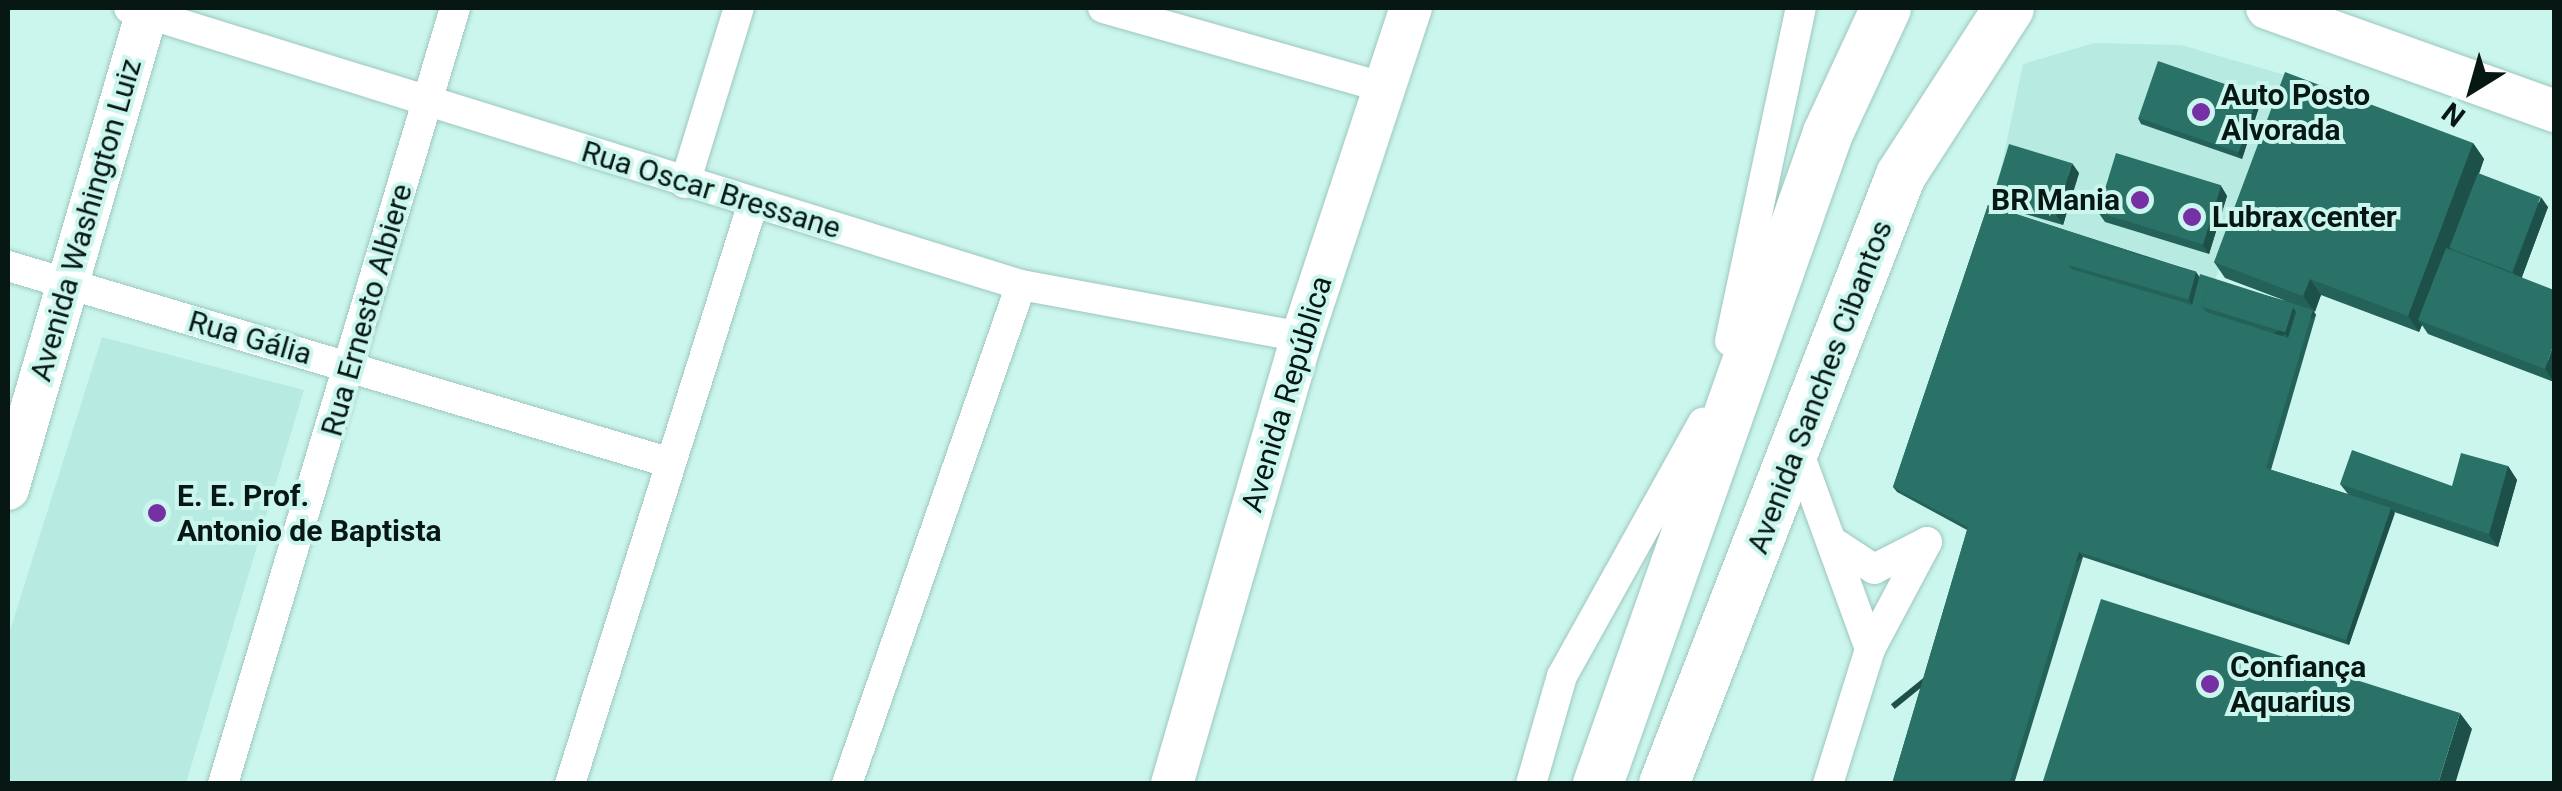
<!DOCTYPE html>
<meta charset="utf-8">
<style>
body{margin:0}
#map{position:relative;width:2562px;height:791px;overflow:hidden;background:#cbf6ed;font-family:Roboto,sans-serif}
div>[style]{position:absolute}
.built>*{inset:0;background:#b7ebe1}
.roads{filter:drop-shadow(0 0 2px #9dc7be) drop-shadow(0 0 2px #9dc7be)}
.street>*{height:30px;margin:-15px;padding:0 15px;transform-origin:15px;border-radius:15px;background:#fff}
.secondary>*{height:42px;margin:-21px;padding:0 21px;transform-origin:21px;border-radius:21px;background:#fff}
.primary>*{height:50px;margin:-25px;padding:0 25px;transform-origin:25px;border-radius:25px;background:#fff}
.wall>*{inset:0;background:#246259}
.shaded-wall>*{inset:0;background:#1d5048;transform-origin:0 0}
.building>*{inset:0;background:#2a7267;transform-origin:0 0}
.dots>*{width:28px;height:28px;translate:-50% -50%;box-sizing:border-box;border:5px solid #cbf6ed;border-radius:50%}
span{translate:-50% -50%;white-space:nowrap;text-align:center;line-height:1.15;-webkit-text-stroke:8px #cbf6ed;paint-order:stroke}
.poi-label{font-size:30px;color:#071714;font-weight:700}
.left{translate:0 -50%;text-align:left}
.right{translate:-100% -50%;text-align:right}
.street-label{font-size:30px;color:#071714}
.frame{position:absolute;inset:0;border:10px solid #071714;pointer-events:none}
.north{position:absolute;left:2422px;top:40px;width:100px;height:100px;-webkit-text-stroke:8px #cbf6ed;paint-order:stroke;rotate:217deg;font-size:28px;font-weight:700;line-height:40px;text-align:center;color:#071714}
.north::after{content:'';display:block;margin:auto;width:35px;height:45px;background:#071714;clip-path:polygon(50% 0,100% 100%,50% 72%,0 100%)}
</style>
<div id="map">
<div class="built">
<div style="clip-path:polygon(2094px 43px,2181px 45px,2289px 76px,2215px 280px,1992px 211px,2023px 64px)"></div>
<div style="clip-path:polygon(102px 337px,304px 390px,186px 783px,8px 783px,8px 637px)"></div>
</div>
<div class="roads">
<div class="street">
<div style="left:129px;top:8px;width:934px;rotate:17.25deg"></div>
<div style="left:1021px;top:285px;width:286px;rotate:10.5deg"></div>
<div style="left:1103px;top:8px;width:293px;rotate:15.8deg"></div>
<div style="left:685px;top:183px;width:183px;rotate:-72.9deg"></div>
<div style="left:8px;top:266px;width:684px;rotate:16.55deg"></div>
<div style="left:1730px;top:341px;width:340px;rotate:-78deg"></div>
<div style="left:1798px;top:451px;width:211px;rotate:70deg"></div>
<div style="left:223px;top:784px;width:810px;rotate:-73.35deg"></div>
<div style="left:570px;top:784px;width:609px;rotate:-72.52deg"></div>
<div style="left:847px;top:784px;width:528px;rotate:-70.78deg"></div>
<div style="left:1531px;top:784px;width:112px;rotate:-74deg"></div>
<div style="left:1562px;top:676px;width:290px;rotate:-60.9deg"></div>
<div style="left:1828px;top:784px;width:141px;rotate:-72.7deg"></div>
<div style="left:1870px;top:649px;width:121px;rotate:-62deg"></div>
<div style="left:1927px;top:542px;width:59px;rotate:153deg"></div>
<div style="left:1874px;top:569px;width:51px;rotate:-146.9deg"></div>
</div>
<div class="secondary">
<div style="left:2267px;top:8px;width:305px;rotate:19.7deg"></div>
<div style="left:8px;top:489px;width:501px;rotate:-73.77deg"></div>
<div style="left:1172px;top:784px;width:466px;rotate:-73.8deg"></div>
<div style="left:1302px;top:337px;width:347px;rotate:-71.7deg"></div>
</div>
<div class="primary">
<div style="left:1598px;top:784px;width:690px;rotate:-70.54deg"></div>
<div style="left:1828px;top:133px;width:138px;rotate:-65.1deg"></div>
<div style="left:1664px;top:784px;width:653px;rotate:-68.74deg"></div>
<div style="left:1901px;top:175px;width:199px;rotate:-57.1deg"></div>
</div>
</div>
<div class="wall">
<div style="clip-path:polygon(2258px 96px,2261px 101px,2242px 159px,2141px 124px,2138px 118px)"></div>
<div style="clip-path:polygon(2473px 143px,2484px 159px,2479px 174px,2548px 207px,2522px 277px,2554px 382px,2428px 334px,2422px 325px,2419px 332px,2321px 295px,2314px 312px,2316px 315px,2271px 470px,2348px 494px,2340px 484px,2452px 486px,2508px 466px,2517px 480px,2498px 547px,2394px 512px,2349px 645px,2083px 557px,2014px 784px,1892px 784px,1967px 530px,1897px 492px,1893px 487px,1988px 205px,2196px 272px,2199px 277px,2286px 301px,2225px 278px,2214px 262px)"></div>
<div style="clip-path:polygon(2079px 173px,2063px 225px,2001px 207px,1994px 197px)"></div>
<div style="clip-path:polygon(2221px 186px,2227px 196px,2209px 254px,2105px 222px,2098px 212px)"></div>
</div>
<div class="shaded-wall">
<div style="clip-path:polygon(2258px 96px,2261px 101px,2242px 159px,2238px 154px)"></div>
<div style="clip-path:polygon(2473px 143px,2484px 159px,2423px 322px,2418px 320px,2422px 325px,2419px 332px,2408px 316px)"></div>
<div style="clip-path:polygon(2072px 163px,2079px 173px,2063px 225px,2056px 215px)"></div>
<div style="clip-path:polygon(2221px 186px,2227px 196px,2209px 254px,2202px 244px)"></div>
<div style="clip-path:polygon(2541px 197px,2548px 207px,2520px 282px,2513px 272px)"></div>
<div style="clip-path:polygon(2196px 272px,2203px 282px,2195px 310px,2189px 300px)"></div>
<div style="clip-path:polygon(2310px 279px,2321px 295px,2315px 312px,2303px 296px)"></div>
<div style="clip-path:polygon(2293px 307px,2300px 317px,2292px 343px,2285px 334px)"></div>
<div style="left:2313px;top:310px;width:6px;height:165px;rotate:59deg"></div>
<div style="clip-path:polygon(2554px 343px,2554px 382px,2545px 369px)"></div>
<div style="clip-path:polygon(2508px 466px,2517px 480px,2498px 547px,2489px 534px)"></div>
<div style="clip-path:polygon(2391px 508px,2395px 513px,2349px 645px,2346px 640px)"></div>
<div style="left:2079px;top:552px;width:6px;height:242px;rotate:51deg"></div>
<div style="clip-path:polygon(2460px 713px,2472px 729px,2455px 784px,2438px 784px)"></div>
</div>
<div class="building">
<div style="left:2158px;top:61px;width:106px;height:60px;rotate:19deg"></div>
<div style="clip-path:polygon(2285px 72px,2473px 143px,2408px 316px,2310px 279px,2303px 296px,2214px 262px)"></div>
<div style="left:2009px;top:144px;width:66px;height:55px;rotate:17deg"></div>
<div style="left:2116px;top:153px;width:110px;height:62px;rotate:17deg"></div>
<div style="left:2478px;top:173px;width:67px;height:80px;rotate:21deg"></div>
<div style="clip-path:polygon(evenodd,1988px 205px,2148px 257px,2076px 237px,2068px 265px,2071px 269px,2192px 305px,2200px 274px,2313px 310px,2266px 468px,2391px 508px,2346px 640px,2079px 552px,2009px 784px,1892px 784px,1968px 527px,1893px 487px,1988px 205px,2210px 281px,2293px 307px,2296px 312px,2288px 338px,2206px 312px,2202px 307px,2210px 281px)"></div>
<div style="left:2076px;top:237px;width:125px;height:29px;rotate:16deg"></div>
<div style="clip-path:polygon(2446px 248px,2554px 290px,2554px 343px,2545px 369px,2418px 320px)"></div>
<div style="left:2210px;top:281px;width:87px;height:27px;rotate:17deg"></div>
<div style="clip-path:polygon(2352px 450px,2452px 486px,2461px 453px,2508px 466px,2489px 534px,2340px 484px)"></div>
<div style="clip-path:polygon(2101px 599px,2460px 713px,2438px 784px,2042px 784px)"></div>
</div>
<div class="dots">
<div style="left:2201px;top:112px;background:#7630a3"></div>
<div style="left:2140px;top:200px;background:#7630a3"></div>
<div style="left:2192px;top:217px;background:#7630a3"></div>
<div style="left:157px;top:513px;background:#7630a3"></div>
<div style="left:2210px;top:684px;background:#7630a3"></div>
</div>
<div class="poi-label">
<span class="left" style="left:2221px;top:112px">Auto Posto<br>Alvorada</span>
<span class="right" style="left:2120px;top:200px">BR Mania</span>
<span class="left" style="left:2212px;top:217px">Lubrax center</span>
<span class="left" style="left:177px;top:513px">E. E. Prof.<br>Antonio de Baptista</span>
<span class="left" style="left:2230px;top:684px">Confiança<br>Aquarius</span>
</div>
<div class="street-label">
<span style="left:711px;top:190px;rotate:17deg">Rua Oscar Bressane</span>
<span style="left:86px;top:220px;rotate:-74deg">Avenida Washington Luiz</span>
<span style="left:367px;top:310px;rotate:-74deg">Rua Ernesto Albiere</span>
<span style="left:250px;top:338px;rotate:16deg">Rua Gália</span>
<span style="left:1820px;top:387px;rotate:-69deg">Avenida Sanches Cibantos</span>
<span style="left:1287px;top:394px;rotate:-73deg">Avenida República</span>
</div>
<div class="frame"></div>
<div class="north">N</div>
</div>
